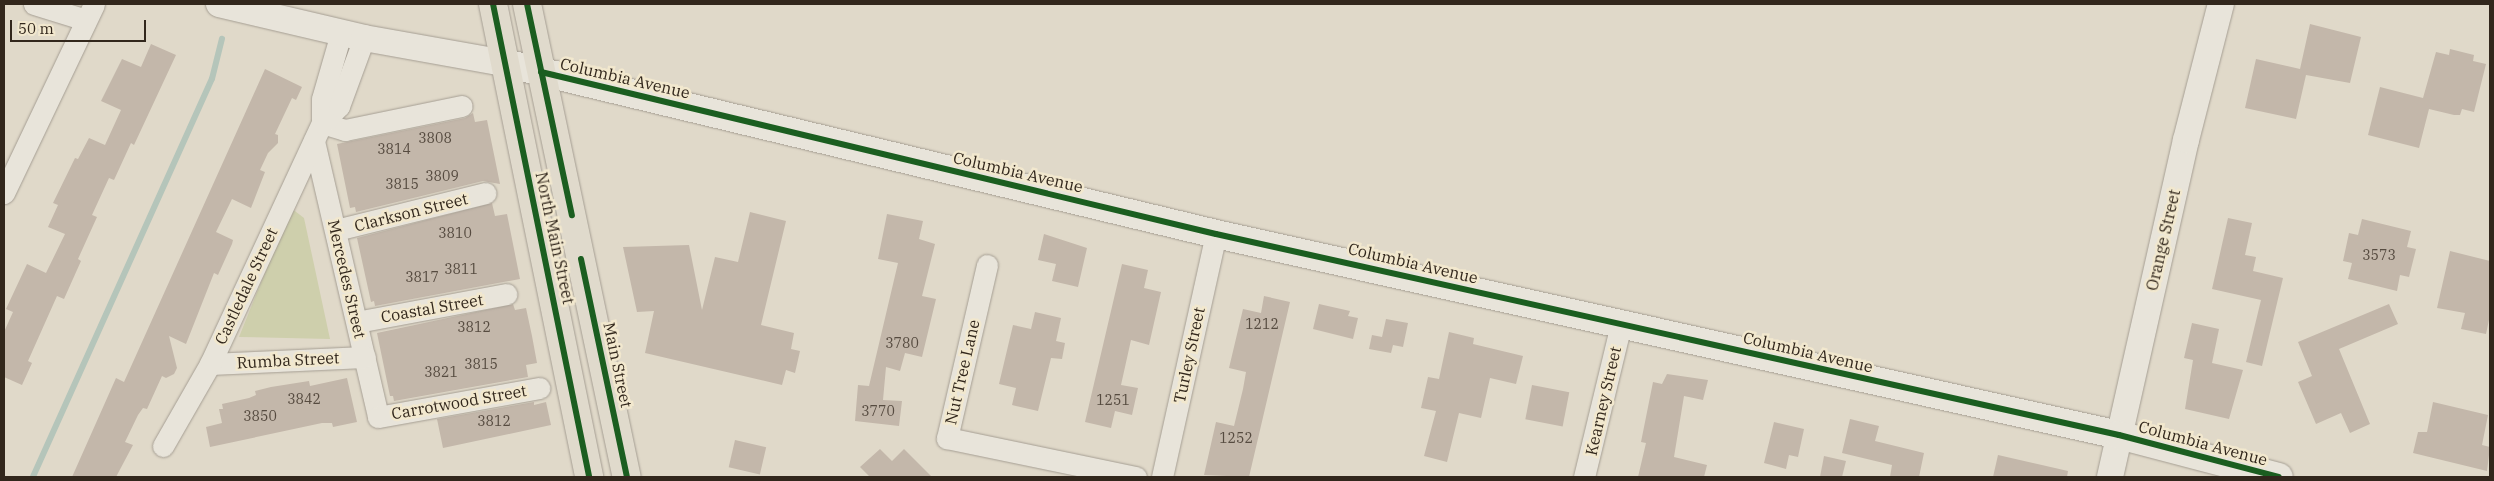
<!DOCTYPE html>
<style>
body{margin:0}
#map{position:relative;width:2494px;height:481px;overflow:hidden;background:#e0d9c9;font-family:"IBM Plex Serif",serif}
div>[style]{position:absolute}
.green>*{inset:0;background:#cecfac}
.stream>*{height:5.5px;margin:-2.75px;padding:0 2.75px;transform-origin:2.75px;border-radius:2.75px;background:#b5c5ba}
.building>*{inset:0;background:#c3b7aa;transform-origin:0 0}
.roads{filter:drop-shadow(0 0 1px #a59e93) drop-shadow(0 0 1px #a59e93)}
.minor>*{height:21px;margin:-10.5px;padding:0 10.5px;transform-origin:10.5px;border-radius:10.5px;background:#e8e4da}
.tertiary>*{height:26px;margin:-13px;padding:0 13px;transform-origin:13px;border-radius:13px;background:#e8e4da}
.secondary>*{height:28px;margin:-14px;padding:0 14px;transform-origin:14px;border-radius:14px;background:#e8e4da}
.primary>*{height:28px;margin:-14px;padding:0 14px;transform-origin:14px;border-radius:14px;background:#e0dacc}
.cycleway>*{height:6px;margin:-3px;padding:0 3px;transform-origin:3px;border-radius:3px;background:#1b5e20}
span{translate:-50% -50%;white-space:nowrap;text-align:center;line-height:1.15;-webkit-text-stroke:5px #f2e8ce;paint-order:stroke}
.number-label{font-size:14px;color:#564b40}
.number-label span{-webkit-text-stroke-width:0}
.street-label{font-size:16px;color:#32271c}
.frame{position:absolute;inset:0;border:5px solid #32271c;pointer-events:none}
.scale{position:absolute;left:10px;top:20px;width:136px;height:22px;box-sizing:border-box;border:2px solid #32271c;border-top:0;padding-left:6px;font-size:15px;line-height:18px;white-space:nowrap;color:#32271c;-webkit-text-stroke:4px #f2e8ce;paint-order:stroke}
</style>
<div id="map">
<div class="green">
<div style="clip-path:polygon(291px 208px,304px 218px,330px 339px,239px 337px)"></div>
</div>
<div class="stream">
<div style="left:33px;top:477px;width:436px;rotate:-65.8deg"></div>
<div style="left:212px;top:79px;width:41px;rotate:-76deg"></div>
</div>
<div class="building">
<div style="clip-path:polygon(2310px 24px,2361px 37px,2350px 83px,2306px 75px,2296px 119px,2245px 108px,2256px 59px,2300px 69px)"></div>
<div style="clip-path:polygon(151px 44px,176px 55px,134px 145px,131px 143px,114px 180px,109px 178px,92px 215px,97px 217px,78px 259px,81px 261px,64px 299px,57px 296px,28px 361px,32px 363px,22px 385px,4px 377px,4px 332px,13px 312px,6px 309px,27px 264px,46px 273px,65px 234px,48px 227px,58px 205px,53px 203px,75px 158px,78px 159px,89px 138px,105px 145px,121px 110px,101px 101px,122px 59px,141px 67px)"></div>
<div style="clip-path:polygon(2450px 49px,2474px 55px,2473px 61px,2486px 64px,2474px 112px,2462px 109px,2460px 115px,2454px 115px,2429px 109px,2419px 148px,2368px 135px,2380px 87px,2423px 98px,2436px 52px,2449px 55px)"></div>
<div style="clip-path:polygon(265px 69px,302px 87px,296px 100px,292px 98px,275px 134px,278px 135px,278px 143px,268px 153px,260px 170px,265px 172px,251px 208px,232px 199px,216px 232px,233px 240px,232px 244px,218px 275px,214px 273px,186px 344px,169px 336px,177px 368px,174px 374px,166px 378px,162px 376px,147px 409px,143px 408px,138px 415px,125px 442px,133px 445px,116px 477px,72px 477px,116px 378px,124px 382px)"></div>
<div style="clip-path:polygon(473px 113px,475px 122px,487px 120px,500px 184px,483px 181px,356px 212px,355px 207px,350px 208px,337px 144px,465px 118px)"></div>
<div style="clip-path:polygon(492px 203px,495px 216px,507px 214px,520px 279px,375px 306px,374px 301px,371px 302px,357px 238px)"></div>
<div style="clip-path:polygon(750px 212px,786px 221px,761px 325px,794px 333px,791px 349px,800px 351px,795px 373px,786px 370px,782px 385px,645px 353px,654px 311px,637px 312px,623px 247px,689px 245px,702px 310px,715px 257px,738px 262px)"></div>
<div style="clip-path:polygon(887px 214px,923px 221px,919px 239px,935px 244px,922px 296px,936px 299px,922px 357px,905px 353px,900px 371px,886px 367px,883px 400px,902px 401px,899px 426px,855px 421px,858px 385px,869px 386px,898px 263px,878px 259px)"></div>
<div style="clip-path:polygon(2228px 218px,2252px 223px,2245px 255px,2256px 257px,2253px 271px,2283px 278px,2262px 366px,2246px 362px,2261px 300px,2212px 289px)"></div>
<div style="clip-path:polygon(2362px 219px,2411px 231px,2407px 247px,2416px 249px,2409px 277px,2400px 275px,2397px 291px,2348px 279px,2352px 263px,2343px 261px,2349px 233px,2358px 235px)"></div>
<div style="clip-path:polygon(1044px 234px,1087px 248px,1078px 287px,1052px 281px,1056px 264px,1038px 260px)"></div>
<div style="clip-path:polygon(2450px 251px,2490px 261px,2490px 315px,2486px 334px,2461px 329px,2465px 313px,2437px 308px)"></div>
<div style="clip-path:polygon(1122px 264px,1148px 270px,1144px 288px,1161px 292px,1149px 345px,1131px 340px,1121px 385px,1138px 388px,1132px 415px,1115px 411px,1111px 428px,1085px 422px)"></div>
<div style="clip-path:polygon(1264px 296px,1290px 302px,1249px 477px,1204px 475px,1216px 422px,1234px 426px,1243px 389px,1246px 372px,1229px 368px,1243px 309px,1261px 313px)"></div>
<div style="clip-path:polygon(513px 304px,515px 310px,526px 308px,532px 336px,537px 363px,526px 365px,528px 377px,394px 401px,393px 396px,390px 396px,377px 333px)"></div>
<div style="clip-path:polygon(1319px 304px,1350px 311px,1348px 316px,1358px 318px,1353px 339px,1313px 329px)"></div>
<div style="clip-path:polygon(2389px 304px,2398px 324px,2339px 349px,2370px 424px,2350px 433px,2341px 413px,2316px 424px,2298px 382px,2312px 376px,2298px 342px)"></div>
<div style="clip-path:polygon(1035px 312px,1061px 318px,1056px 341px,1065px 343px,1062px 359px,1051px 358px,1038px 411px,1012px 405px,1016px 388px,999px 384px,1013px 325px,1031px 329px)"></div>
<div style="clip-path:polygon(1386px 319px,1408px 323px,1403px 347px,1393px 345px,1391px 353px,1369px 349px,1372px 335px,1382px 337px)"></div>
<div style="clip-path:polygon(2192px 323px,2219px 329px,2212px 363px,2243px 370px,2229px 419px,2185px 409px,2193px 360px,2184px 358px)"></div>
<div style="clip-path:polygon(1449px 332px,1474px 338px,1473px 344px,1523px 356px,1516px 384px,1490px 378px,1481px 418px,1459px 413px,1447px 462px,1424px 456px,1436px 411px,1421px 408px,1428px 377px,1439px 379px)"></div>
<div style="clip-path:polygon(1667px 374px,1708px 380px,1703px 400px,1684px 396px,1674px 457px,1707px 465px,1704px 477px,1638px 477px,1646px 443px,1641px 442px,1653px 382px,1662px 384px)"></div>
<div style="clip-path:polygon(347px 378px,357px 422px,333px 427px,332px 423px,322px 423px,210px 447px,206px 427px,222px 423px,219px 409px,223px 409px,222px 404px,249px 398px,256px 395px,255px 391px,271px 387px,309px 381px,310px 386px)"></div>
<div style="left:1532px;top:385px;width:38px;height:35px;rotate:11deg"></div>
<div style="clip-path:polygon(534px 402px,534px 405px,546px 402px,551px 425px,443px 448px,437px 419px)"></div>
<div style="clip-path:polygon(2433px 402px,2488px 415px,2482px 445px,2490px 447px,2487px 471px,2413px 453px,2418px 432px,2427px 432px)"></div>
<div style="clip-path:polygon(1850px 419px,1879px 426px,1875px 441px,1924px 453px,1919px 477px,1890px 477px,1892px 465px,1842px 453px)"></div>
<div style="clip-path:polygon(1774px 422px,1804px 429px,1798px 457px,1789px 455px,1786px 469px,1764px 463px)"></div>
<div style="left:735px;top:440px;width:32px;height:28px;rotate:13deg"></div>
<div style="clip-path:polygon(880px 449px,892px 461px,904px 449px,932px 477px,870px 477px,860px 467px)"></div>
<div style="clip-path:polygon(1998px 455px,2068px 471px,2067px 477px,1993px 477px)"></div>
<div style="clip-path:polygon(1824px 456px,1846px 461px,1842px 477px,1820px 477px)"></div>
</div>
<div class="roads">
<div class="minor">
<div style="left:34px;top:4px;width:54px;rotate:17.1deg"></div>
<div style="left:322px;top:123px;width:24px;rotate:17deg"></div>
<div style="left:345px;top:130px;width:119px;rotate:-11.6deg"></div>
<div style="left:322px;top:123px;width:24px;rotate:-90deg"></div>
<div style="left:322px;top:99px;width:69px;rotate:-73.9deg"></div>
<div style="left:314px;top:141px;width:283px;rotate:76.9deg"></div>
<div style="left:378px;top:417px;width:164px;rotate:-10.2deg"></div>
<div style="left:4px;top:193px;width:209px;rotate:-64.5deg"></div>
<div style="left:336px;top:230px;width:154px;rotate:-13.9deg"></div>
<div style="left:987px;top:265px;width:178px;rotate:103deg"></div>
<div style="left:947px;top:438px;width:193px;rotate:11.7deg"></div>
<div style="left:357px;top:322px;width:152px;rotate:-10.6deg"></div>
<div style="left:210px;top:364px;width:155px;rotate:-2.6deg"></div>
<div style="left:163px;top:446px;width:95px;rotate:-60.2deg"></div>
<div style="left:210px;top:364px;width:266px;rotate:-65.1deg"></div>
<div style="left:322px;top:123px;width:24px;rotate:-45deg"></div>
<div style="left:339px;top:106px;width:72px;rotate:-69.8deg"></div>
<div style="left:1162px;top:477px;width:249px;rotate:-77.5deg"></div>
<div style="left:1584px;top:477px;width:157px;rotate:-76.4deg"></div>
</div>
<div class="tertiary">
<div style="left:219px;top:4px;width:149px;rotate:13.2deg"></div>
<div style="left:364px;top:38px;width:143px;rotate:10.1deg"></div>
<div style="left:2110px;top:477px;width:345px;rotate:-77.3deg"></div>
<div style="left:2186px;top:140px;width:140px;rotate:-75.6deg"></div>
</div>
<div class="secondary">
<div style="left:505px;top:63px;width:731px;rotate:13.52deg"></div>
<div style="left:1216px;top:234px;width:925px;rotate:12.55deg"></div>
<div style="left:2119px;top:435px;width:165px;rotate:14.7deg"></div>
</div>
<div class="primary">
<div style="left:493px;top:4px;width:483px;rotate:78.5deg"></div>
<div style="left:527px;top:4px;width:483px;rotate:78.1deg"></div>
</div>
</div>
<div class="cycleway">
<div style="left:493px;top:4px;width:483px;rotate:78.5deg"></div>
<div style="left:527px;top:4px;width:216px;rotate:78deg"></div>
<div style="left:541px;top:72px;width:694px;rotate:13.5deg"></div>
<div style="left:1216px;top:234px;width:925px;rotate:12.55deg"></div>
<div style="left:2119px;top:435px;width:165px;rotate:14.7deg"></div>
<div style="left:581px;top:259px;width:223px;rotate:78.1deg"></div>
</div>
<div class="number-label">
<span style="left:435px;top:138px">3808</span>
<span style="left:394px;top:149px">3814</span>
<span style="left:442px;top:176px">3809</span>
<span style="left:402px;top:184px">3815</span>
<span style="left:455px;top:233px">3810</span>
<span style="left:2379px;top:255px">3573</span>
<span style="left:461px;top:269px">3811</span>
<span style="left:422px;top:277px">3817</span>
<span style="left:1262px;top:324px">1212</span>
<span style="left:474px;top:327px">3812</span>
<span style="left:902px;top:343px">3780</span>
<span style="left:481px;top:364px">3815</span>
<span style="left:441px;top:372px">3821</span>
<span style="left:304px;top:399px">3842</span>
<span style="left:1113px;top:400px">1251</span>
<span style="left:878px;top:411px">3770</span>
<span style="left:260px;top:416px">3850</span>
<span style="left:494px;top:421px">3812</span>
<span style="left:1236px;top:438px">1252</span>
</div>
<div class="street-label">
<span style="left:625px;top:78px;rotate:13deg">Columbia Avenue</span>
<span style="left:1018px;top:172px;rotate:13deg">Columbia Avenue</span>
<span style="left:411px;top:212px;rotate:-14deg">Clarkson Street</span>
<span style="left:555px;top:238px;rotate:78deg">North Main Street</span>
<span style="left:2163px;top:240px;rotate:-77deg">Orange Street</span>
<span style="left:1413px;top:263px;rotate:13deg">Columbia Avenue</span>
<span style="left:347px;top:279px;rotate:77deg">Mercedes Street</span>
<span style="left:246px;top:286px;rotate:-65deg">Castledale Street</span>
<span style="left:432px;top:308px;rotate:-10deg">Coastal Street</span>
<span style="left:1808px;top:352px;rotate:13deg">Columbia Avenue</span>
<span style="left:1189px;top:355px;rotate:-78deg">Turley Street</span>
<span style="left:288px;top:360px;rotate:-3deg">Rumba Street</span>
<span style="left:618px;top:365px;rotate:78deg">Main Street</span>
<span style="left:962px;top:372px;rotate:-77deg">Nut Tree Lane</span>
<span style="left:1603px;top:401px;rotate:-77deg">Kearney Street</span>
<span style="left:459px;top:402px;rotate:-10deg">Carrotwood Street</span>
<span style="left:2203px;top:443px;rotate:15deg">Columbia Avenue</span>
</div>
<div class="frame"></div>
<div class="scale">50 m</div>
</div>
